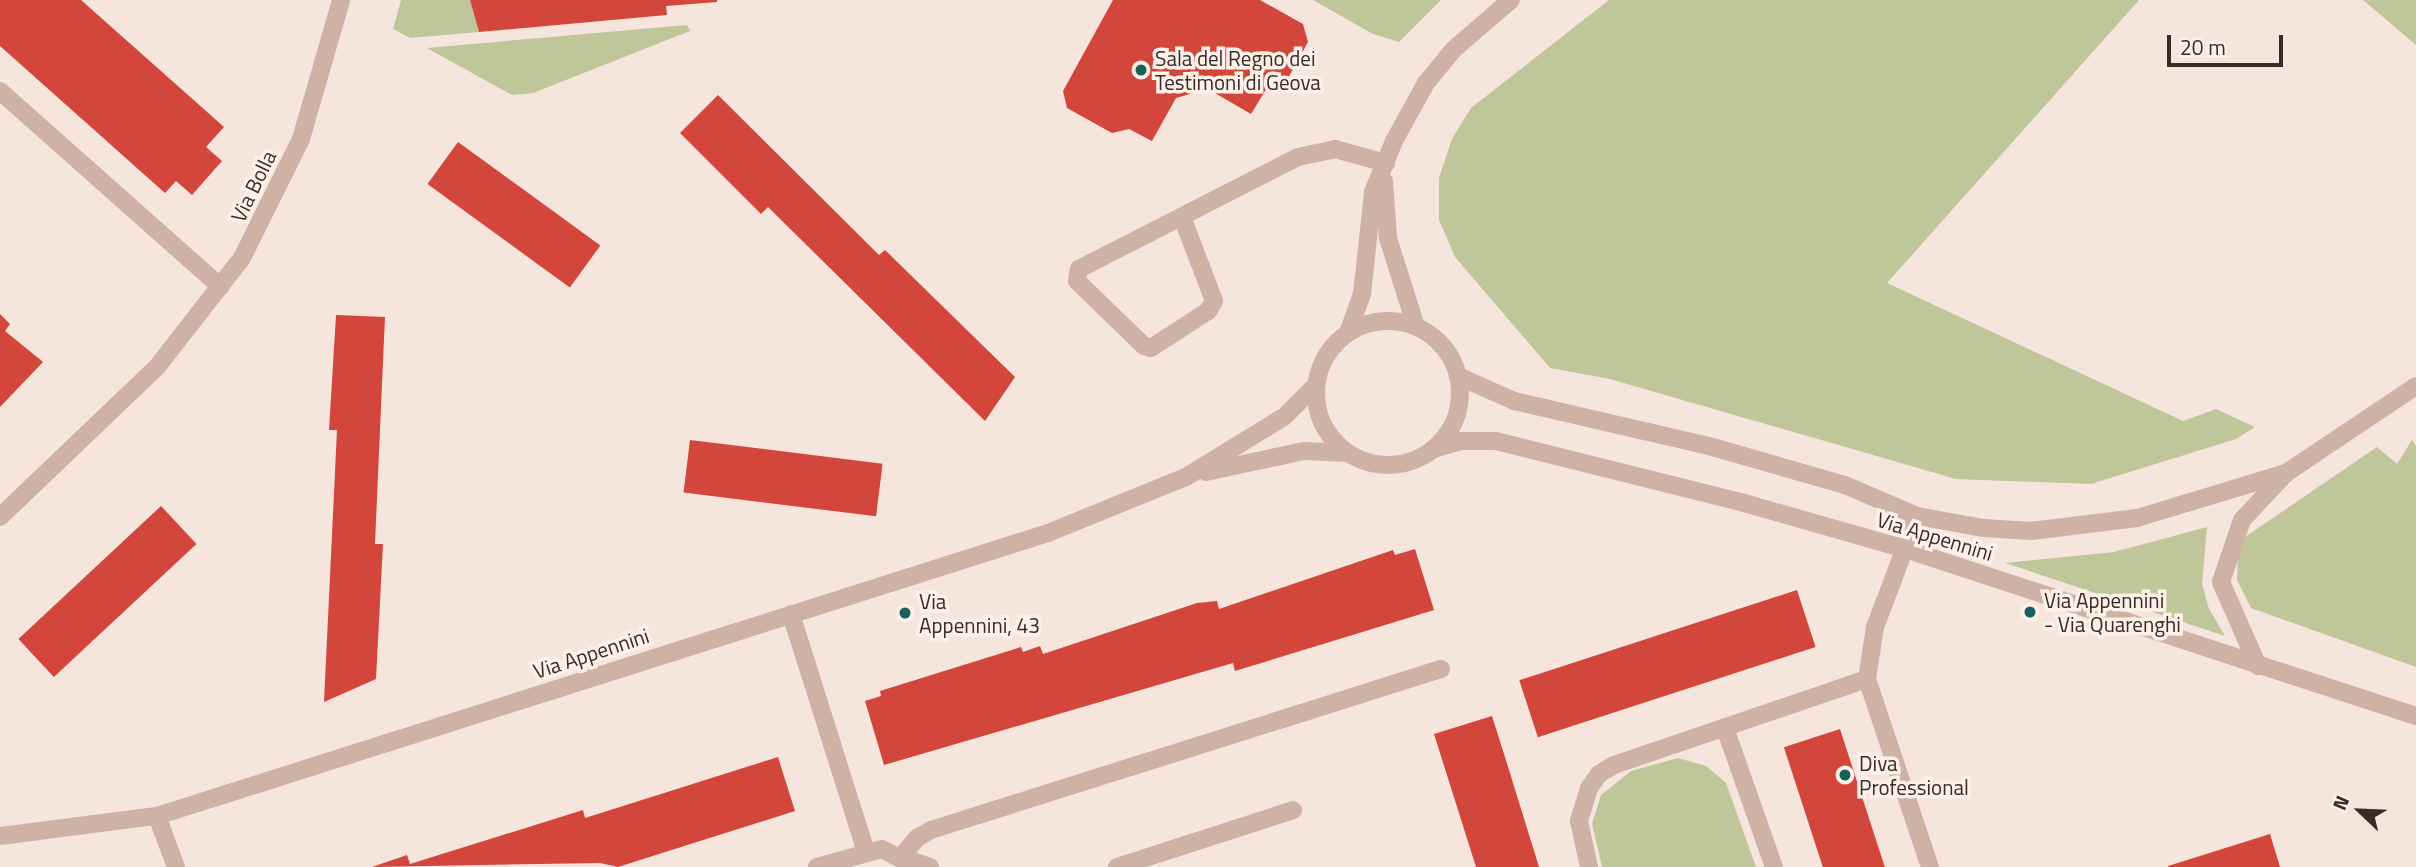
<!DOCTYPE html>
<style>
body{margin:0}
#map{position:relative;width:2416px;height:867px;overflow:hidden;background:#f5e5dc;font-family:"Titillium Web",sans-serif}
div>[style]{position:absolute}
.green>*{inset:0;background:#bfc69a}
.building>*{inset:0;background:#d3463c;transform-origin:0 0}
.service>*{height:18px;margin:-9px;padding:0 9px;transform-origin:9px;border-radius:9px;background:#cfb2a6}
.minor>*{height:18px;margin:-9px;padding:0 9px;transform-origin:9px;border-radius:9px;background:#cfb2a6}
.minor>.ring{margin:-9px;padding:0;box-sizing:content-box;background:none;border:18px solid #cfb2a6;border-radius:50%}
.dots>*{width:19px;height:19px;translate:-50% -50%;box-sizing:border-box;border:4px solid #fcf0e9;border-radius:50%}
span{translate:-50% -50%;white-space:nowrap;text-align:center;line-height:1.15;-webkit-text-stroke:7px #fcf0e9;paint-order:stroke}
.poi-label{font-size:21px;color:#3a2a28}
.left{translate:0 -50%;text-align:left}
.street-label{font-size:21px;color:#3a2a28}
.north{position:absolute;left:2325px;top:776px;width:70px;height:70px;-webkit-text-stroke:5px #fcf0e9;paint-order:stroke;rotate:293deg;font-size:19px;font-weight:700;line-height:28px;text-align:center;color:#3a2a28}
.north::after{content:'';display:block;margin:auto;width:24px;height:32px;background:#3a2a28;clip-path:polygon(50% 0,100% 100%,50% 72%,0 100%)}
.scale{position:absolute;left:2167px;top:35px;width:116px;height:32px;box-sizing:border-box;border:4px solid #3a2a28;border-top:0;padding-left:9px;font-size:21px;line-height:24px;white-space:nowrap;color:#3a2a28;-webkit-text-stroke:5px #fcf0e9;paint-order:stroke}
</style>
<div id="map">
<div class="green">
<div style="clip-path:polygon(401px 0,470px 0,479px 32px,410px 38px,393px 29px)"></div>
<div style="clip-path:polygon(1313px 0,1441px 0,1399px 42px,1373px 34px)"></div>
<div style="clip-path:polygon(1609px 0,2139px 0,1887px 283px,2183px 421px,2216px 409px,2255px 427px,2236px 439px,2091px 484px,1956px 479px,1610px 379px,1550px 368px,1455px 257px,1439px 220px,1439px 178px,1452px 139px,1471px 108px)"></div>
<div style="clip-path:polygon(2363px 0,2416px 0,2416px 45px)"></div>
<div style="clip-path:polygon(687px 25px,690px 31px,533px 93px,512px 95px,427px 48px)"></div>
<div style="clip-path:polygon(2412px 440px,2416px 446px,2416px 667px,2251px 608px,2237px 580px,2238px 555px,2245px 537px,2377px 447px,2397px 464px)"></div>
<div style="clip-path:polygon(2207px 527px,2202px 584px,2209px 609px,2225px 636px,2005px 563px,2114px 552px)"></div>
<div style="clip-path:polygon(1678px 758px,1706px 766px,1726px 783px,1756px 867px,1602px 867px,1592px 824px,1601px 795px,1631px 771px)"></div>
</div>
<div class="building">
<div style="clip-path:polygon(0 0,81px 0,224px 127px,206px 147px,222px 161px,192px 195px,176px 181px,165px 193px,0 46px)"></div>
<div style="clip-path:polygon(470px 0,717px 0,717px 2px,666px 6px,667px 15px,479px 32px)"></div>
<div style="clip-path:polygon(1113px 0,1260px 0,1303px 24px,1308px 42px,1283px 87px,1265px 91px,1251px 114px,1208px 89px,1176px 98px,1152px 141px,1129px 129px,1112px 133px,1067px 108px,1063px 91px)"></div>
<div style="clip-path:polygon(718px 95px,879px 255px,885px 250px,1015px 377px,985px 421px,768px 207px,761px 214px,680px 133px)"></div>
<div style="left:458px;top:142px;width:176px;height:52px;rotate:36deg"></div>
<div style="clip-path:polygon(0 314px,10px 324px,5px 331px,43px 362px,0 407px)"></div>
<div style="clip-path:polygon(336px 315px,385px 317px,375px 544px,383px 544px,376px 679px,324px 702px,337px 430px,329px 430px)"></div>
<div style="left:690px;top:440px;width:194px;height:53px;rotate:7deg"></div>
<div style="left:161px;top:506px;width:52px;height:195px;rotate:47deg"></div>
<div style="clip-path:polygon(1415px 549px,1434px 610px,1235px 671px,1233px 663px,884px 765px,865px 701px,881px 696px,880px 691px,1021px 647px,1023px 652px,1040px 646px,1043px 654px,1197px 603px,1217px 601px,1219px 609px,1393px 550px,1395px 555px)"></div>
<div style="left:1797px;top:590px;width:60px;height:292px;rotate:72deg"></div>
<div style="clip-path:polygon(1492px 716px,1509px 770px,1539px 867px,1476px 867px,1434px 734px)"></div>
<div style="left:1840px;top:729px;width:145px;height:59px;rotate:72deg"></div>
<div style="clip-path:polygon(778px 757px,795px 811px,618px 867px,600px 863px,372px 867px,407px 855px,410px 864px,583px 810px,585px 818px)"></div>
<div style="clip-path:polygon(2270px 834px,2280px 867px,2168px 867px,2168px 866px)"></div>
</div>
<div class="service">
<div style="left:0;top:91px;width:295px;rotate:41.6deg"></div>
<div style="left:1182px;top:217px;width:90px;rotate:69.1deg"></div>
<div style="left:1214px;top:301px;width:12px;rotate:121deg"></div>
<div style="left:1208px;top:311px;width:68px;rotate:147deg"></div>
<div style="left:1151px;top:348px;width:7px;rotate:-164deg"></div>
<div style="left:1144px;top:346px;width:93px;rotate:-135.9deg"></div>
<div style="left:1077px;top:281px;width:12px;rotate:-81deg"></div>
<div style="left:1079px;top:269px;width:246px;rotate:-27.1deg"></div>
<div style="left:1298px;top:157px;width:38px;rotate:-12deg"></div>
<div style="left:1335px;top:149px;width:53px;rotate:15.4deg"></div>
<div style="left:1917px;top:516px;width:119px;rotate:110.7deg"></div>
<div style="left:1875px;top:627px;width:53px;rotate:98.7deg"></div>
<div style="left:1867px;top:679px;width:198px;rotate:71.5deg"></div>
<div style="left:791px;top:614px;width:250px;rotate:72.5deg"></div>
<div style="left:1725px;top:728px;width:147px;rotate:70.6deg"></div>
<div style="left:157px;top:816px;width:54px;rotate:69.6deg"></div>
<div style="left:817px;top:867px;width:67px;rotate:-15.5deg"></div>
<div style="left:882px;top:849px;width:30px;rotate:28deg"></div>
<div style="left:930px;top:867px;width:31px;rotate:-161deg"></div>
<div style="left:901px;top:857px;width:25px;rotate:-50deg"></div>
<div style="left:917px;top:838px;width:16px;rotate:-30deg"></div>
<div style="left:931px;top:830px;width:535px;rotate:-17.52deg"></div>
<div style="left:1117px;top:867px;width:185px;rotate:-17.9deg"></div>
<div style="left:1589px;top:867px;width:47px;rotate:-102.3deg"></div>
<div style="left:1579px;top:821px;width:34px;rotate:-73deg"></div>
<div style="left:1589px;top:788px;width:17px;rotate:-54deg"></div>
<div style="left:1599px;top:774px;width:17px;rotate:-31deg"></div>
<div style="left:1614px;top:765px;width:267px;rotate:-18.8deg"></div>
</div>
<div class="minor">
<div style="left:1384px;top:181px;width:57px;rotate:86deg"></div>
<div style="left:1388px;top:238px;width:93px;rotate:72.5deg"></div>
<div class="ring" style="left:1316px;top:321px;width:126px;height:126px"></div>
<div style="left:1348px;top:333px;width:41px;rotate:-70.3deg"></div>
<div style="left:1362px;top:294px;width:103px;rotate:-83.8deg"></div>
<div style="left:1373px;top:192px;width:55px;rotate:-67.6deg"></div>
<div style="left:1394px;top:141px;width:66px;rotate:-61.1deg"></div>
<div style="left:1426px;top:83px;width:44px;rotate:-50.5deg"></div>
<div style="left:1454px;top:49px;width:75px;rotate:-40.7deg"></div>
<div style="left:1458px;top:376px;width:61px;rotate:24.1deg"></div>
<div style="left:1514px;top:401px;width:200px;rotate:13deg"></div>
<div style="left:1709px;top:446px;width:141px;rotate:16deg"></div>
<div style="left:1845px;top:485px;width:78px;rotate:23.3deg"></div>
<div style="left:1917px;top:516px;width:68px;rotate:10.2deg"></div>
<div style="left:1984px;top:528px;width:47px;rotate:3.7deg"></div>
<div style="left:2031px;top:531px;width:107px;rotate:-7deg"></div>
<div style="left:2137px;top:518px;width:156px;rotate:-16.8deg"></div>
<div style="left:1433px;top:449px;width:29px;rotate:-16deg"></div>
<div style="left:1461px;top:441px;width:35px"></div>
<div style="left:1496px;top:441px;width:256px;rotate:14deg"></div>
<div style="left:1744px;top:503px;width:167px;rotate:15.9deg"></div>
<div style="left:1905px;top:549px;width:538px;rotate:18.1deg"></div>
<div style="left:1206px;top:472px;width:100px;rotate:-12.1deg"></div>
<div style="left:1304px;top:451px;width:43px;rotate:2.7deg"></div>
<div style="left:0;top:517px;width:217px;rotate:-43.7deg"></div>
<div style="left:157px;top:367px;width:138px;rotate:-52.1deg"></div>
<div style="left:242px;top:258px;width:133px;rotate:-63.6deg"></div>
<div style="left:301px;top:139px;width:145px;rotate:-73.9deg"></div>
<div style="left:2258px;top:666px;width:92px;rotate:-113.8deg"></div>
<div style="left:2221px;top:582px;width:65px;rotate:-71.3deg"></div>
<div style="left:2242px;top:520px;width:64px;rotate:-46.9deg"></div>
<div style="left:2286px;top:473px;width:156px;rotate:-33.8deg"></div>
<div style="left:0;top:836px;width:158px;rotate:-7.3deg"></div>
<div style="left:157px;top:816px;width:935px;rotate:-17.62deg"></div>
<div style="left:1048px;top:533px;width:149px;rotate:-22.1deg"></div>
<div style="left:1186px;top:477px;width:116px;rotate:-31.6deg"></div>
<div style="left:1285px;top:416px;width:44px;rotate:-45deg"></div>
</div>
<div class="dots">
<div style="left:1141px;top:70px;background:#186059"></div>
<div style="left:2030px;top:612px;background:#186059"></div>
<div style="left:905px;top:613px;background:#186059"></div>
<div style="left:1845px;top:775px;background:#186059"></div>
</div>
<div class="poi-label">
<span class="left" style="left:1155px;top:70px">Sala del Regno dei<br>Testimoni di Geova</span>
<span class="left" style="left:2044px;top:612px">Via Appennini<br>- Via Quarenghi</span>
<span class="left" style="left:919px;top:613px">Via<br>Appennini, 43</span>
<span class="left" style="left:1859px;top:775px">Diva<br>Professional</span>
</div>
<div class="street-label">
<span style="left:253px;top:186px;rotate:-64deg">Via Bolla</span>
<span style="left:1935px;top:536px;rotate:17deg">Via Appennini</span>
<span style="left:591px;top:653px;rotate:-18deg">Via Appennini</span>
</div>
<div class="north">N</div>
<div class="scale">20 m</div>
</div>
